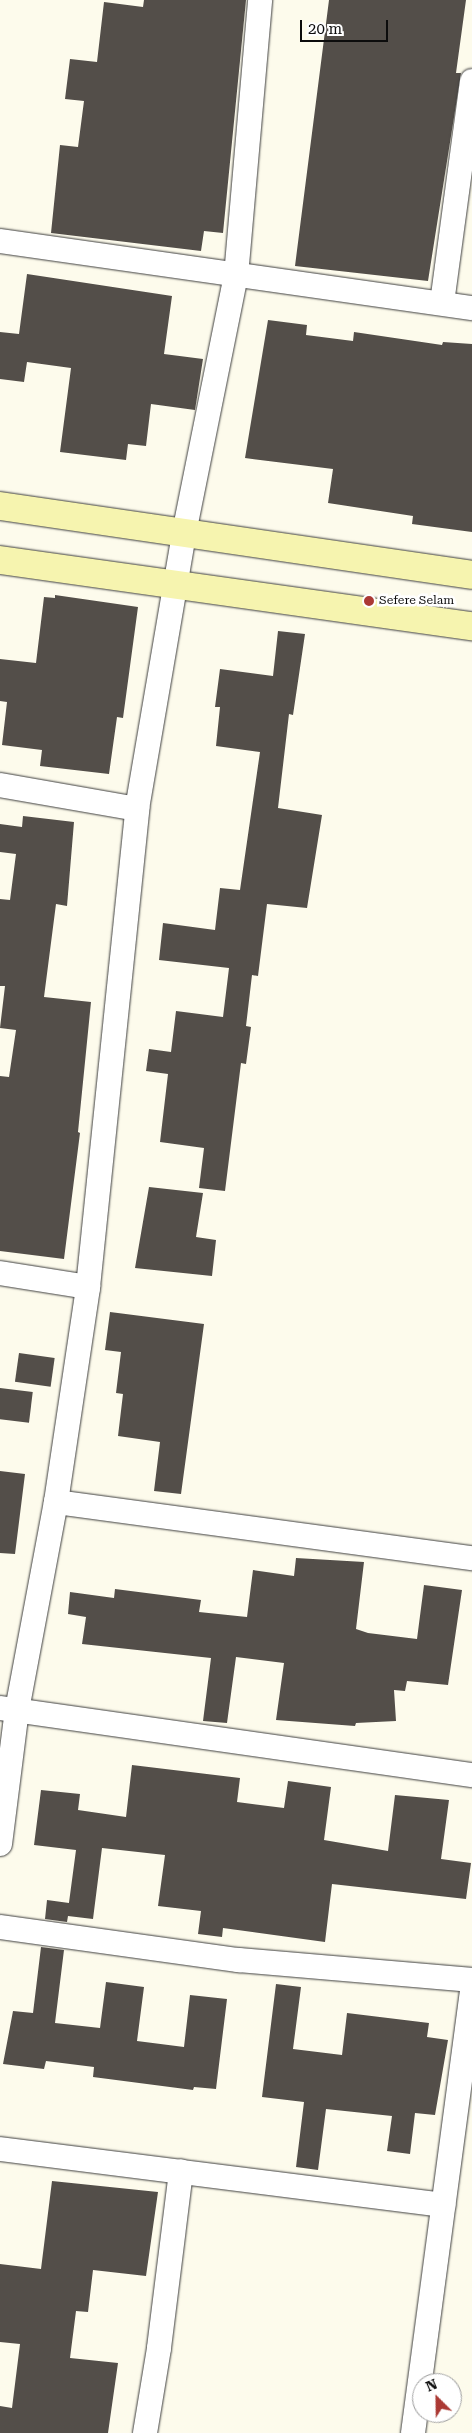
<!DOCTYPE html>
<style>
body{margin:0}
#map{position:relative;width:472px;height:2433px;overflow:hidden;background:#fdfbec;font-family:"Roboto Serif",serif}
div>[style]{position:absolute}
.building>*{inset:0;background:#534e49;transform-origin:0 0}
.roads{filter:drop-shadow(0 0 1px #3f3f3f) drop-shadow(0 0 1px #3f3f3f)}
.minor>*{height:24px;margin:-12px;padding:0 12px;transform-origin:12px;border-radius:12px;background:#fff}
.secondary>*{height:28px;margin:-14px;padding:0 14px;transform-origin:14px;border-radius:14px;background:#f6f4af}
.dots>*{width:14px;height:14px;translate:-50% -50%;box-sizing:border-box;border:2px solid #fff;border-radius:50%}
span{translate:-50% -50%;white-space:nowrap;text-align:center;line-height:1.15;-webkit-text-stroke:5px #fff;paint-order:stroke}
.poi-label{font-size:12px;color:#0c0c0c}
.left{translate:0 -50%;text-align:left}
.north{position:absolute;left:412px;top:2373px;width:50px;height:50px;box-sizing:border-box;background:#fff;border:1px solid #9e9e9e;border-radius:50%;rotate:337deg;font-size:14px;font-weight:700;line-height:20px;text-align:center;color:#0c0c0c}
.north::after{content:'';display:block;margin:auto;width:18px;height:22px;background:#ab3934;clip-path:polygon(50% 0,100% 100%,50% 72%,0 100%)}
.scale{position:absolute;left:300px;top:20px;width:88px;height:22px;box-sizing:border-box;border:2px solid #0c0c0c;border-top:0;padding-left:6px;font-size:15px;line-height:18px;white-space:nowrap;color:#0c0c0c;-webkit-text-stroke:4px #fff;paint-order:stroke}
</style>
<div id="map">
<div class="building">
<div style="clip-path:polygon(144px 0,246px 0,223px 233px,204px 231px,201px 251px,51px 233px,60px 145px,78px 147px,84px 101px,65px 99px,70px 59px,97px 62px,104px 2px,143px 7px)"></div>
<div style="clip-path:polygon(329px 0,466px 0,456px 73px,461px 73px,428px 281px,295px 266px)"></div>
<div style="clip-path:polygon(27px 274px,172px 296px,164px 354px,203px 359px,195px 410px,151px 404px,146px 446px,128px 444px,126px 460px,60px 452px,71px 368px,27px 362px,24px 382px,0 379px,0 332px,19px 334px)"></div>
<div style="clip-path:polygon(268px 320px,307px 325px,306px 335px,353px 341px,354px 332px,442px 345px,443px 342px,472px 344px,472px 532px,412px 524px,413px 516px,328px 503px,333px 469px,245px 458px)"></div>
<div style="clip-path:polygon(55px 595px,138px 607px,123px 718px,117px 717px,109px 774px,40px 766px,42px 750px,2px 745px,7px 702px,0 701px,0 659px,36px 663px,44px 597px,55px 598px)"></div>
<div style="clip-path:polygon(278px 631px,305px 634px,293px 715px,289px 714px,278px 808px,322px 815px,307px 908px,267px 904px,258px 976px,252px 975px,246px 1026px,251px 1027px,246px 1064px,241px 1063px,225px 1191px,199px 1188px,204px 1148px,160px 1142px,168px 1074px,146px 1071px,149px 1049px,171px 1052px,176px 1011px,223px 1017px,229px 968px,159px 960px,163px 923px,215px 930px,220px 888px,240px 890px,260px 752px,216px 746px,220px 707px,215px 707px,220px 669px,273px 676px)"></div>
<div style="clip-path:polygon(23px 816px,74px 822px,67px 906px,56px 904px,44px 997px,91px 1002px,78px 1132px,80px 1133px,64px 1259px,0 1251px,0 1076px,9px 1077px,16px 1030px,0 1028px,5px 986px,0 986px,0 899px,10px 900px,16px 854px,0 852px,0 824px,22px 827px)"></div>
<div style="clip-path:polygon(149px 1187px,203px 1193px,196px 1237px,216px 1240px,212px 1276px,135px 1268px)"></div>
<div style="clip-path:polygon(110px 1312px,204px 1324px,181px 1494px,154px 1491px,160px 1442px,118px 1436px,123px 1394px,116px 1393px,121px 1352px,105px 1350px)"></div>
<div style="left:19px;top:1353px;width:36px;height:29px;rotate:8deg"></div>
<div style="left:0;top:1388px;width:33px;height:31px;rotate:7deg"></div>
<div style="clip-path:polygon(0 1471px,25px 1474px,15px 1554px,0 1553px)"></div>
<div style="clip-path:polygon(296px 1558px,364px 1562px,356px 1629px,368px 1633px,417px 1639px,424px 1585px,462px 1590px,448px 1685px,407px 1681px,405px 1691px,394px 1690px,396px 1721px,356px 1723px,355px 1726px,276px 1720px,284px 1663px,236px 1657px,227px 1723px,203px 1721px,211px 1658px,82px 1644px,86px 1617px,68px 1614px,70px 1592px,114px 1598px,115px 1589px,201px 1600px,199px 1612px,247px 1617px,253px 1570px,294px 1576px)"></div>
<div style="clip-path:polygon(132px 1765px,240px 1778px,237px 1802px,284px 1808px,288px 1781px,331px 1787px,324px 1840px,388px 1851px,395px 1795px,449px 1800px,441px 1859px,471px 1863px,466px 1899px,332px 1884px,325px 1942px,223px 1928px,222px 1937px,198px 1934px,201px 1911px,158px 1906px,165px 1855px,102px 1848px,93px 1919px,68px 1916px,67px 1922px,45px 1919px,47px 1900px,69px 1903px,68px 1910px,76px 1850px,34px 1845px,41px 1790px,80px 1794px,78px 1810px,126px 1817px)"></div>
<div style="clip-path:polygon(41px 1947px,64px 1950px,55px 2023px,100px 2028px,106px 1982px,144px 1987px,137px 2041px,184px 2047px,190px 1995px,227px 1999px,216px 2089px,194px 2087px,193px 2090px,93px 2077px,94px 2067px,46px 2061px,44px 2069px,3px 2064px,13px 2011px,33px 2013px)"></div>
<div style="clip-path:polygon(276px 1984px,301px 1987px,293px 2049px,342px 2055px,347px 2013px,429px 2023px,427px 2037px,448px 2040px,435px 2115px,415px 2113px,410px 2154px,387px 2151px,392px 2116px,326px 2109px,318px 2170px,296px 2167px,304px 2102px,262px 2097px)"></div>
<div style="clip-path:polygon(52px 2181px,158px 2192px,146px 2276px,93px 2270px,88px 2312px,76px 2311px,70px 2358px,118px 2363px,108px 2433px,0 2433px,0 2406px,12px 2408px,20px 2344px,0 2342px,0 2264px,41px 2269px)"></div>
</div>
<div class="roads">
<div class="minor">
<div style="left:0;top:241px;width:477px;rotate:8.1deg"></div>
<div style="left:442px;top:303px;width:224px;rotate:-82.3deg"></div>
<div style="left:0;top:785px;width:139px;rotate:9.9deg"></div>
<div style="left:0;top:1273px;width:89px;rotate:9deg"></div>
<div style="left:56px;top:1502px;width:420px;rotate:7.7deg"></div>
<div style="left:0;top:1708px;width:477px;rotate:8.1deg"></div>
<div style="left:0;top:1844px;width:135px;rotate:-82.8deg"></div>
<div style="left:17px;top:1710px;width:212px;rotate:-79.4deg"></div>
<div style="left:56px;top:1502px;width:217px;rotate:-81.5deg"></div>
<div style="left:88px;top:1287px;width:481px;rotate:-84.1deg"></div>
<div style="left:137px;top:809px;width:280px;rotate:-80.3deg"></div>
<div style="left:184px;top:533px;width:262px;rotate:-78.6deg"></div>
<div style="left:236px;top:276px;width:277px;rotate:-85deg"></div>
<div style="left:0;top:1927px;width:241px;rotate:7.9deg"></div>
<div style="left:239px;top:1960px;width:234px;rotate:4.9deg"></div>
<div style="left:0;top:2149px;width:447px;rotate:7.2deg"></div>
<div style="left:145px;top:2433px;width:86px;rotate:-80.6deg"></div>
<div style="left:159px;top:2348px;width:178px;rotate:-82.9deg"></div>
<div style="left:413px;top:2433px;width:449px;rotate:-82.4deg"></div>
</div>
<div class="secondary">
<div style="left:0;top:506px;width:477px;rotate:8.3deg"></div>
<div style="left:0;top:560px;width:477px;rotate:8deg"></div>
</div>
</div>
<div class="dots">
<div style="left:369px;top:601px;background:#ab3934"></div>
</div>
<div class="poi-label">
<span class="left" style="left:379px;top:601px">Sefere Selam</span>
</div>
<div class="north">N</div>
<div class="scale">20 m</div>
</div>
